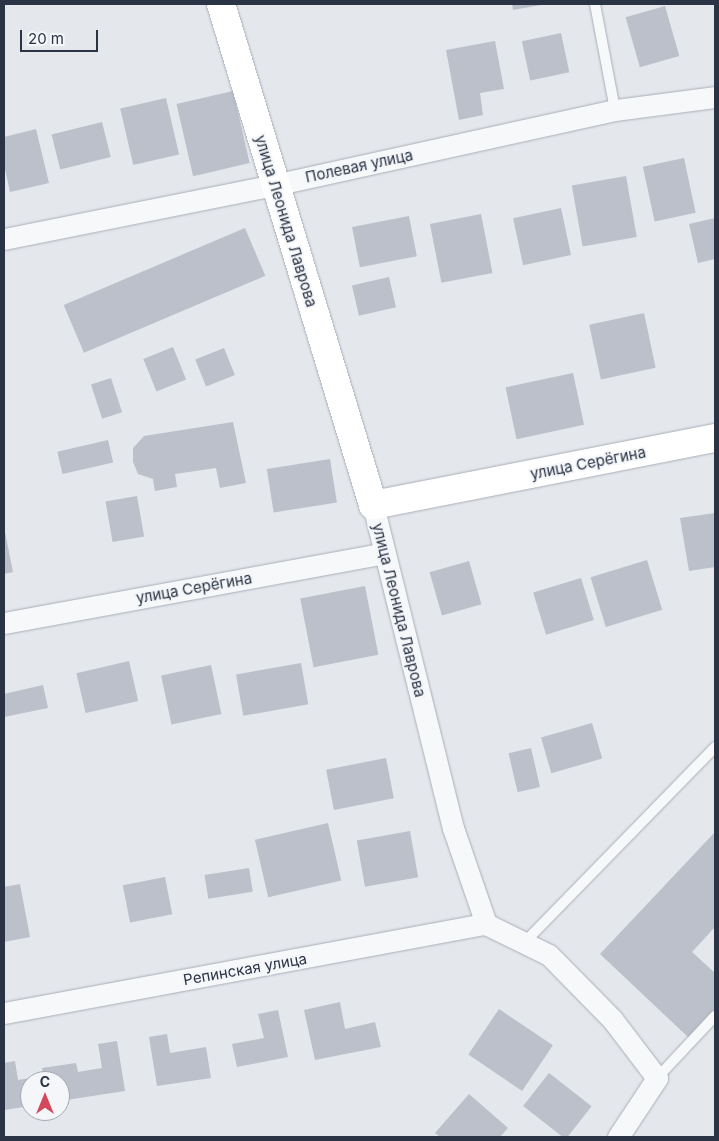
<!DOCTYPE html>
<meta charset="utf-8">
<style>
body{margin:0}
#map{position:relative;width:719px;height:1141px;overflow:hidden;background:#e4e7ec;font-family:Inter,sans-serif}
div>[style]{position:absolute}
.building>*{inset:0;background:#bbc0ca;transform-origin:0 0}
.roads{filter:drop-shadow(0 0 1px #a9aeb7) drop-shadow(0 0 1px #a9aeb7)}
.lane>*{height:10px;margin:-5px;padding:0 5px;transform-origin:5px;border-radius:5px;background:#f7f8fa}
.street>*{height:21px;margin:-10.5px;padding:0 10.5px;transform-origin:10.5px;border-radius:10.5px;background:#f7f8fa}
.secondary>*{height:28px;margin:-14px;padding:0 14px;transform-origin:14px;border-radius:14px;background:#fff}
span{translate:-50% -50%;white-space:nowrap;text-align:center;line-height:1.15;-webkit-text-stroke:4px #f4f6f9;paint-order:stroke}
.street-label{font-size:15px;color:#2b3445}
.frame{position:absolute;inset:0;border:5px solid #2b3445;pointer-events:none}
.north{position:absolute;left:20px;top:1071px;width:50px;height:50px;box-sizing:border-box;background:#f4f6f9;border:1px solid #a4a8b1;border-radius:50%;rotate:0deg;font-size:14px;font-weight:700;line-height:20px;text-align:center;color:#2b3445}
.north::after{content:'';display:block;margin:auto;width:18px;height:22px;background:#d1495b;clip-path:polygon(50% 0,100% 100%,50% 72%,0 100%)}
.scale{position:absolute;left:20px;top:30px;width:78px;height:22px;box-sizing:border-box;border:2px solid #2b3445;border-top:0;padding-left:6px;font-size:15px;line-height:18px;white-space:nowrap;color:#2b3445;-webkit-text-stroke:4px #f4f6f9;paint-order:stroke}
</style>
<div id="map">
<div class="building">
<div style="clip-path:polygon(512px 4px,541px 4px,541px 5px,513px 10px)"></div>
<div style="left:665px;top:6px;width:52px;height:41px;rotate:74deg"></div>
<div style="left:561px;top:33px;width:40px;height:40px;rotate:78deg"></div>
<div style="clip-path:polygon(495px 41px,504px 89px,480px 93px,483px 115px,459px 120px,446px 50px)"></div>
<div style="left:233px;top:91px;width:74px;height:58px;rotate:77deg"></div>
<div style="left:166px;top:98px;width:58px;height:47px;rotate:77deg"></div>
<div style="left:102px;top:122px;width:36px;height:52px;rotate:76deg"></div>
<div style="clip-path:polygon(36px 129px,49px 183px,10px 192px,4px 164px,4px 137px)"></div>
<div style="left:684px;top:158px;width:56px;height:42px;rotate:78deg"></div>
<div style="left:626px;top:176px;width:62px;height:55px;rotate:80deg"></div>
<div style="left:561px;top:208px;width:48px;height:49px;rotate:78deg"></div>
<div style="left:481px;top:214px;width:60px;height:52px;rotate:79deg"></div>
<div style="left:409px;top:216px;width:41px;height:58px;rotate:79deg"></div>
<div style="clip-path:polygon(715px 218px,715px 259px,698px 263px,689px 224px)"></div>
<div style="left:245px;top:228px;width:52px;height:197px;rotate:67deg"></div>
<div style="left:389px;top:277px;width:31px;height:38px;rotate:77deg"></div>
<div style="left:644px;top:313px;width:56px;height:56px;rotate:78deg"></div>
<div style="left:173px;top:347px;width:35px;height:32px;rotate:68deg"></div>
<div style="left:224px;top:348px;width:29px;height:31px;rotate:68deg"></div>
<div style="left:573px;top:373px;width:53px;height:69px;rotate:78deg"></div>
<div style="left:111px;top:378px;width:36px;height:21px;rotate:72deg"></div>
<div style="clip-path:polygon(233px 422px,246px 483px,220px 488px,216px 468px,175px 474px,177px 487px,155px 491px,153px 479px,138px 474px,133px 462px,133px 448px,144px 436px)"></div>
<div style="left:108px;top:440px;width:23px;height:52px;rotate:77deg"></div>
<div style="left:330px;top:459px;width:44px;height:64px;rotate:81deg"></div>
<div style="left:137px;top:496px;width:41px;height:32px;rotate:80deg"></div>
<div style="clip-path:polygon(715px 513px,715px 567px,689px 571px,680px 518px)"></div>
<div style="clip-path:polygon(4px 527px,13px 572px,4px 574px)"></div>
<div style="left:647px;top:560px;width:52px;height:59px;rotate:73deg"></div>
<div style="left:469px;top:561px;width:45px;height:41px;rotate:74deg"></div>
<div style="left:581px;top:578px;width:44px;height:50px;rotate:73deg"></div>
<div style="left:365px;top:586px;width:70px;height:66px;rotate:79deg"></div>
<div style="left:129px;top:661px;width:41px;height:54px;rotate:77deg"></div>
<div style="left:301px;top:663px;width:42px;height:66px;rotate:80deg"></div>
<div style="left:211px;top:665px;width:50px;height:51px;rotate:78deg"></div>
<div style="clip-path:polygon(43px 685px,48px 708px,4px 717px,4px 694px)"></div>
<div style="left:592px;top:723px;width:37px;height:53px;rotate:74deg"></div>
<div style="left:531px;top:748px;width:40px;height:23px;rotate:77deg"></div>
<div style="left:386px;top:758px;width:41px;height:61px;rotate:79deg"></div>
<div style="left:328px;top:823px;width:59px;height:75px;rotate:77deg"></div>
<div style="left:410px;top:831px;width:47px;height:54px;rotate:80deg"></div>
<div style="clip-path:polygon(715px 832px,715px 927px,692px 952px,715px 973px,715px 1010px,689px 1038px,600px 954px)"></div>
<div style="left:249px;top:868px;width:24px;height:45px;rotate:81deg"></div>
<div style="left:165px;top:877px;width:38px;height:43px;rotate:79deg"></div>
<div style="clip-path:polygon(20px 884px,30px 937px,4px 942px,4px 887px)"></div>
<div style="clip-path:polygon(340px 1002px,345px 1029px,375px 1022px,381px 1047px,315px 1060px,304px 1010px)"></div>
<div style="left:499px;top:1009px;width:65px;height:55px;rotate:34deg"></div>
<div style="clip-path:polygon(278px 1010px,288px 1057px,237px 1067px,232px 1044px,264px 1038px,258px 1014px)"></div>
<div style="clip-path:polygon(167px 1034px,170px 1053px,206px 1047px,211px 1078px,157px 1086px,149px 1037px)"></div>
<div style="clip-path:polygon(117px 1041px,125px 1091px,60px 1101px,60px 1081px,30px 1081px,30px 1106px,4px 1110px,4px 1063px,15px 1061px,18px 1080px,43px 1076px,42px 1068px,76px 1063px,78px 1072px,102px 1068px,98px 1044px)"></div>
<div style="left:549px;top:1073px;width:54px;height:42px;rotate:38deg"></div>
<div style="clip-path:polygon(469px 1094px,508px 1128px,500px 1137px,440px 1137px,435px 1133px)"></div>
</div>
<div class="roads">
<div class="lane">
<div style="left:595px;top:4px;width:108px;rotate:79.3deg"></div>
<div style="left:524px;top:943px;width:274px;rotate:-45.7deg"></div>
<div style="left:657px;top:1078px;width:85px;rotate:-46.9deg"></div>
</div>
<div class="street">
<div style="left:4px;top:239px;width:275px;rotate:-11.3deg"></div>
<div style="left:274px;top:185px;width:349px;rotate:-12.4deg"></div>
<div style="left:615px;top:110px;width:101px;rotate:-7.4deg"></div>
<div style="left:373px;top:505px;width:333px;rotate:76.1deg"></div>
<div style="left:453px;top:828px;width:102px;rotate:71deg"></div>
<div style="left:486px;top:924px;width:70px;rotate:26.2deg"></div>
<div style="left:549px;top:955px;width:90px;rotate:45.5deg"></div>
<div style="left:612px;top:1019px;width:74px;rotate:52.7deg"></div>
<div style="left:657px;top:1078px;width:71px;rotate:123.5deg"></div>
<div style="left:4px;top:623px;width:387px;rotate:-10.4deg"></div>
<div style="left:4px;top:1013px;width:490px;rotate:-10.5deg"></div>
</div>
<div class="secondary">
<div style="left:221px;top:4px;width:524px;rotate:73.12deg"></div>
<div style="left:373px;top:505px;width:349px;rotate:-11.1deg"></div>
</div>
</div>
<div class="street-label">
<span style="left:359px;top:166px;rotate:-12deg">Полевая улица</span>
<span style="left:286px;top:221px;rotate:73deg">улица Леонида Лаврова</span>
<span style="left:588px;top:463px;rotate:-11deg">улица Серёгина</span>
<span style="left:194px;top:588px;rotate:-10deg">улица Серёгина</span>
<span style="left:399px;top:610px;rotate:76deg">улица Леонида Лаврова</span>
<span style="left:245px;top:969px;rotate:-10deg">Репинская улица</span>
</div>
<div class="frame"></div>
<div class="north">С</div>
<div class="scale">20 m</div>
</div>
